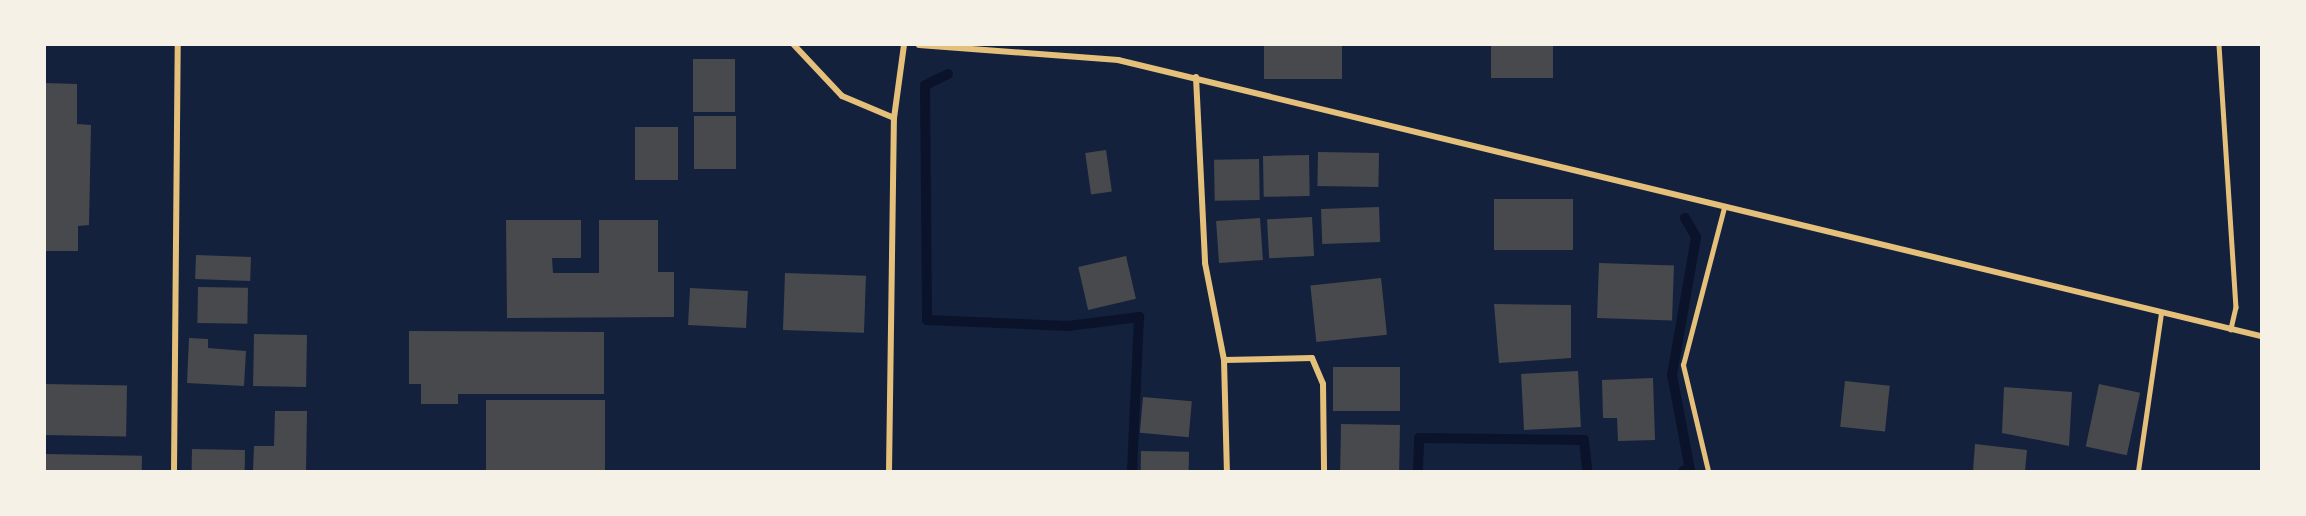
<!DOCTYPE html>
<style>
body{margin:0}
#map{position:relative;width:2306px;height:516px;overflow:hidden;background:#14213d;font-family:"Open Sans",sans-serif}
div>[style]{position:absolute}
.stream>*{height:10px;margin:-5px;padding:0 5px;transform-origin:5px;border-radius:5px;background:#0b132b}
.building>*{inset:0;background:#48494c;transform-origin:0 0}
.service>*{height:4.5px;margin:-2.25px;padding:0 2.25px;transform-origin:2.25px;border-radius:2.25px;background:#e5c07b}
.minor>*{height:6px;margin:-3px;padding:0 3px;transform-origin:3px;border-radius:3px;background:#e5c07b}
span{translate:-50% -50%;white-space:nowrap;text-align:center;line-height:1.15;-webkit-text-stroke:5px #f6f1e7;paint-order:stroke}
.frame{position:absolute;inset:0;border:46px solid #f6f1e7;pointer-events:none}
</style>
<div id="map">
<div class="stream">
<div style="left:948px;top:74px;width:25px;rotate:154deg"></div>
<div style="left:925px;top:85px;width:235px;rotate:89.5deg"></div>
<div style="left:927px;top:320px;width:141px;rotate:2.4deg"></div>
<div style="left:1068px;top:326px;width:72px;rotate:-7.2deg"></div>
<div style="left:1139px;top:317px;width:154px;rotate:92.6deg"></div>
<div style="left:1418px;top:471px;width:33px;rotate:-88deg"></div>
<div style="left:1419px;top:438px;width:165px;rotate:0.7deg"></div>
<div style="left:1584px;top:440px;width:31px;rotate:84deg"></div>
<div style="left:1683px;top:471px;width:7px;rotate:-8deg"></div>
<div style="left:1690px;top:470px;width:97px;rotate:-100.7deg"></div>
<div style="left:1672px;top:375px;width:140px;rotate:-80.1deg"></div>
<div style="left:1696px;top:237px;width:22px;rotate:-120deg"></div>
</div>
<div class="building">
<div style="left:1264px;top:45px;width:78px;height:34px"></div>
<div style="left:1491px;top:45px;width:62px;height:33px"></div>
<div style="left:693px;top:59px;width:42px;height:53px"></div>
<div style="clip-path:polygon(45px 83px,77px 84px,77px 124px,91px 125px,89px 225px,78px 226px,78px 251px,45px 251px)"></div>
<div style="left:694px;top:116px;width:42px;height:53px"></div>
<div style="left:635px;top:127px;width:43px;height:53px"></div>
<div style="left:1106px;top:150px;width:42px;height:21px;rotate:82deg"></div>
<div style="left:1318px;top:152px;width:61px;height:34px;rotate:1deg"></div>
<div style="left:1309px;top:155px;width:41px;height:46px;rotate:89deg"></div>
<div style="left:1259px;top:159px;width:41px;height:45px;rotate:89deg"></div>
<div style="left:1573px;top:199px;width:51px;height:79px;rotate:90deg"></div>
<div style="left:1379px;top:207px;width:35px;height:58px;rotate:88deg"></div>
<div style="left:1312px;top:217px;width:39px;height:45px;rotate:87deg"></div>
<div style="left:1260px;top:218px;width:42px;height:44px;rotate:86deg"></div>
<div style="clip-path:polygon(506px 220px,581px 220px,581px 258px,552px 258px,553px 273px,599px 273px,599px 220px,658px 220px,658px 272px,674px 272px,674px 317px,507px 318px)"></div>
<div style="left:196px;top:255px;width:55px;height:24px;rotate:2deg"></div>
<div style="left:1126px;top:256px;width:44px;height:49px;rotate:77deg"></div>
<div style="left:1599px;top:263px;width:75px;height:55px;rotate:2deg"></div>
<div style="left:785px;top:273px;width:81px;height:57px;rotate:2deg"></div>
<div style="left:1381px;top:278px;width:57px;height:71px;rotate:84deg"></div>
<div style="left:198px;top:287px;width:50px;height:36px;rotate:1deg"></div>
<div style="left:690px;top:288px;width:58px;height:37px;rotate:3deg"></div>
<div style="clip-path:polygon(1494px 304px,1571px 305px,1571px 358px,1499px 363px)"></div>
<div style="clip-path:polygon(409px 331px,604px 332px,604px 394px,458px 394px,458px 404px,421px 404px,421px 384px,409px 384px)"></div>
<div style="left:254px;top:334px;width:53px;height:52px;rotate:1deg"></div>
<div style="clip-path:polygon(189px 338px,208px 339px,208px 348px,246px 351px,244px 386px,187px 383px)"></div>
<div style="left:1333px;top:367px;width:67px;height:44px"></div>
<div style="left:1578px;top:371px;width:56px;height:57px;rotate:87deg"></div>
<div style="clip-path:polygon(1653px 378px,1655px 440px,1618px 441px,1617px 418px,1603px 418px,1602px 380px)"></div>
<div style="left:1845px;top:381px;width:45px;height:46px;rotate:6deg"></div>
<div style="left:45px;top:384px;width:82px;height:51px;rotate:1deg"></div>
<div style="left:2099px;top:384px;width:42px;height:64px;rotate:12deg"></div>
<div style="clip-path:polygon(2004px 387px,2072px 392px,2069px 446px,2002px 433px)"></div>
<div style="left:1143px;top:397px;width:49px;height:36px;rotate:5deg"></div>
<div style="left:486px;top:400px;width:119px;height:71px"></div>
<div style="clip-path:polygon(275px 411px,307px 411px,306px 471px,253px 471px,254px 446px,274px 446px)"></div>
<div style="left:1341px;top:424px;width:59px;height:47px;rotate:1deg"></div>
<div style="clip-path:polygon(1975px 444px,2027px 450px,2025px 471px,1973px 471px)"></div>
<div style="left:192px;top:449px;width:53px;height:22px;rotate:1deg"></div>
<div style="left:1141px;top:451px;width:48px;height:20px;rotate:1deg"></div>
<div style="left:46px;top:454px;width:96px;height:17px;rotate:1deg"></div>
</div>
<div class="service">
<div style="left:2219px;top:45px;width:263px;rotate:86.3deg"></div>
<div style="left:2236px;top:307px;width:23px;rotate:103deg"></div>
<div style="left:1708px;top:471px;width:109px;rotate:-103.3deg"></div>
<div style="left:1683px;top:365px;width:162px;rotate:-75.4deg"></div>
<div style="left:2138px;top:471px;width:159px;rotate:-81.7deg"></div>
</div>
<div class="minor">
<div style="left:794px;top:45px;width:70px;rotate:46.7deg"></div>
<div style="left:842px;top:96px;width:56px;rotate:22.9deg"></div>
<div style="left:919px;top:45px;width:200px;rotate:4.3deg"></div>
<div style="left:1118px;top:60px;width:1176px;rotate:13.58deg"></div>
<div style="left:1196px;top:77px;width:186px;rotate:87.2deg"></div>
<div style="left:1205px;top:263px;width:99px;rotate:78.9deg"></div>
<div style="left:1224px;top:360px;width:111px;rotate:88.5deg"></div>
<div style="left:1224px;top:360px;width:88px;rotate:-1.3deg"></div>
<div style="left:1312px;top:358px;width:28px;rotate:67deg"></div>
<div style="left:1323px;top:384px;width:87px;rotate:89.3deg"></div>
<div style="left:174px;top:471px;width:426px;rotate:-89.5deg"></div>
<div style="left:889px;top:471px;width:353px;rotate:-89.2deg"></div>
<div style="left:894px;top:118px;width:74px;rotate:-82.2deg"></div>
</div>
<div class="frame"></div>
</div>
